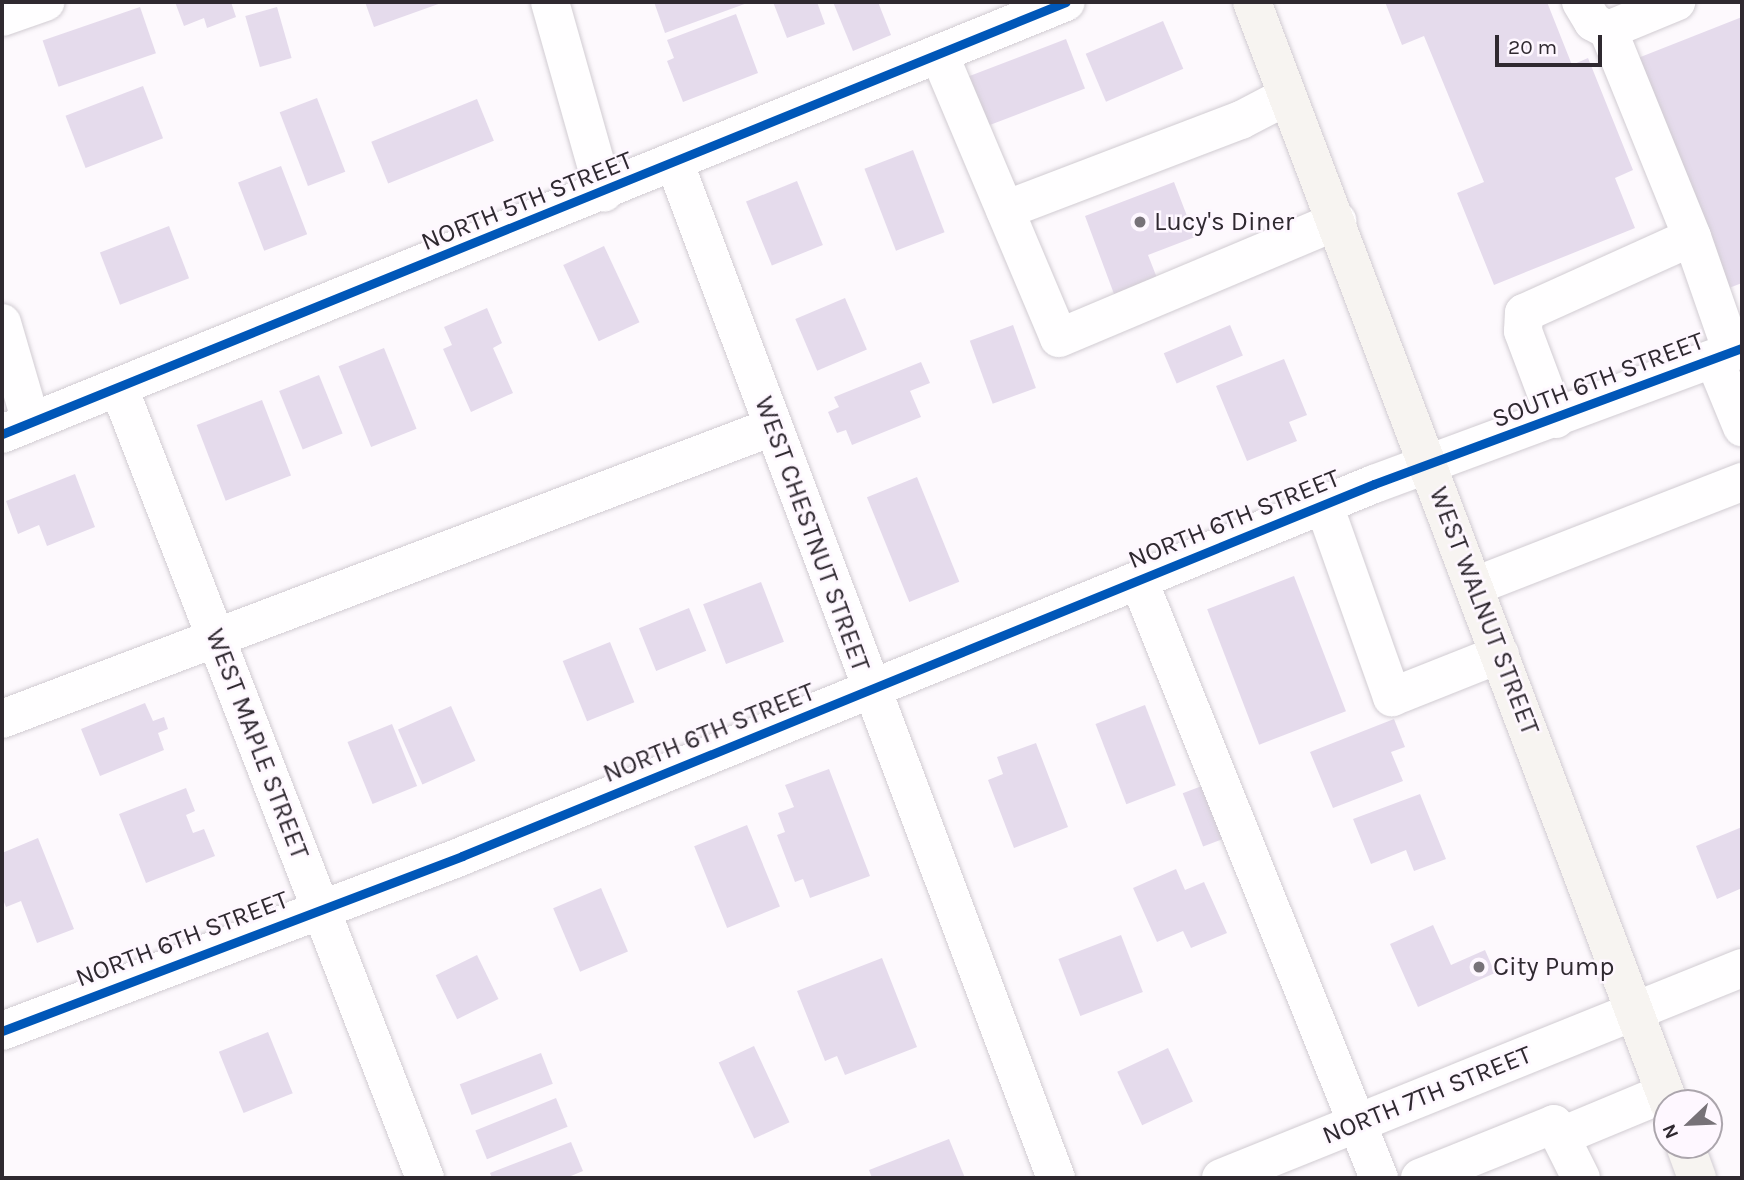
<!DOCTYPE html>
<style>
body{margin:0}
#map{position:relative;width:1744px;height:1180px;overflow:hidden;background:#fdf9fd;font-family:Karla,sans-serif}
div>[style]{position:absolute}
.building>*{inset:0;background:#e5dbec;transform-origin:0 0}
.roads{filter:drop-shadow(0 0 2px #d1ccd2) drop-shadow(0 0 2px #d1ccd2)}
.minor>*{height:38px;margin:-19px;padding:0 19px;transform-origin:19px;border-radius:19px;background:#fffeff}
.major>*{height:38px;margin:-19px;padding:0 19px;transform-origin:19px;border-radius:19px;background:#f7f4f1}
.cycleway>*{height:9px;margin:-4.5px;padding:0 4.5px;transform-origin:4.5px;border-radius:4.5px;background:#0057b8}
.dots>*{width:19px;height:19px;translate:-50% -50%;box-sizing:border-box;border:4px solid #fef7ff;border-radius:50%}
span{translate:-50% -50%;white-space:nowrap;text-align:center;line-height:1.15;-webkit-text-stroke:5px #fef7ff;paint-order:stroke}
.street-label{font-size:26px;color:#2f2930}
.poi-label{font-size:26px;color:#2f2930}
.left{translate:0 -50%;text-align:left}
.frame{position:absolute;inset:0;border:4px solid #2f2930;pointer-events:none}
.north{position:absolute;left:1653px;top:1089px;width:70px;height:70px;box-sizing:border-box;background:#fef7ff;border:2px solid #aba5ac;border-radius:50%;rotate:247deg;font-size:19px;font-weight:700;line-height:28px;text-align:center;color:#2f2930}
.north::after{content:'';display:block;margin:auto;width:24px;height:32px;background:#777278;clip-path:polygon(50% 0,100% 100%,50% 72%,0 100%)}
.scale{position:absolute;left:1495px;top:35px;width:107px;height:32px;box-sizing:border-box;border:4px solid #2f2930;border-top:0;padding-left:9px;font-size:21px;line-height:24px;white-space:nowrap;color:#2f2930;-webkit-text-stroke:5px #fef7ff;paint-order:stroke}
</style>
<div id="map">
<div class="building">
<div style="clip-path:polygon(175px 2px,231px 2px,236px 17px,207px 28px,204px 18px,184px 26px)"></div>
<div style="clip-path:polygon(365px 2px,444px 2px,374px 27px)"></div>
<div style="clip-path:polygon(654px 2px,750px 2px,665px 33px)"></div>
<div style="clip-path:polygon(773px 2px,817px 2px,825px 24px,787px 38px)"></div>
<div style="clip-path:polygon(833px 2px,878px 2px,891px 35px,853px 51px)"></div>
<div style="clip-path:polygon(1385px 2px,1547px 2px,1572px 65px,1588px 58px,1633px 170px,1615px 178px,1635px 228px,1494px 285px,1457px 193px,1484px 182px,1424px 36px,1402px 45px)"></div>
<div style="left:140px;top:7px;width:49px;height:103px;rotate:71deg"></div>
<div style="left:277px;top:7px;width:53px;height:33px;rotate:74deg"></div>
<div style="clip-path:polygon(736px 14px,758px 73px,683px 102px,667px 61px,674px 58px,667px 40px)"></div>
<div style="clip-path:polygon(1742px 17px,1742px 283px,1729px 288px,1638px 58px)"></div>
<div style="left:1163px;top:21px;width:52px;height:84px;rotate:67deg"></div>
<div style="left:1066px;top:39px;width:53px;height:104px;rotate:69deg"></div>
<div style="left:143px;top:86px;width:56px;height:83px;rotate:69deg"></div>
<div style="left:317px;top:98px;width:79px;height:40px;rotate:69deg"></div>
<div style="left:477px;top:99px;width:45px;height:114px;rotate:68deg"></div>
<div style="left:913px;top:150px;width:88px;height:52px;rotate:69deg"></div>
<div style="left:281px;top:166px;width:73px;height:46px;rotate:69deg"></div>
<div style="left:797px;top:181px;width:69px;height:55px;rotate:68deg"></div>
<div style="clip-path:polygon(1174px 182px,1195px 237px,1148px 255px,1157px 278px,1114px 294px,1085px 216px)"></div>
<div style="left:169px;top:226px;width:56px;height:74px;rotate:69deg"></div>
<div style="left:604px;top:246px;width:84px;height:45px;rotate:65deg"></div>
<div style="left:845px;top:298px;width:56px;height:54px;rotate:67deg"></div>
<div style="clip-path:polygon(487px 308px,502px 343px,493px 348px,513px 393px,471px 412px,443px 349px,452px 345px,444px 327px)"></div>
<div style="left:1013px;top:325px;width:67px;height:46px;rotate:70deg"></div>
<div style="left:1230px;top:325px;width:33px;height:72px;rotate:67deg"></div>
<div style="left:384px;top:348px;width:87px;height:49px;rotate:68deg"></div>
<div style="clip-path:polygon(1284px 359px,1307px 415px,1289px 422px,1297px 441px,1247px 461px,1216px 386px)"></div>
<div style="clip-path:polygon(921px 362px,930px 383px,910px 391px,921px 417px,852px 445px,846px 430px,837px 433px,828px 412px,839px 407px,834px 397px)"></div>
<div style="left:319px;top:375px;width:63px;height:43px;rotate:68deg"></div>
<div style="left:262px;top:400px;width:81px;height:70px;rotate:69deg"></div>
<div style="clip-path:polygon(75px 474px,95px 527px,47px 546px,39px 525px,18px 534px,6px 501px)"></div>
<div style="left:917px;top:477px;width:113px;height:54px;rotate:68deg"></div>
<div style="left:1294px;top:576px;width:145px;height:93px;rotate:69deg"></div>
<div style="left:761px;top:582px;width:64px;height:62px;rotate:69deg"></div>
<div style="left:689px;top:608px;width:46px;height:54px;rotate:68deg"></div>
<div style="left:610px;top:642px;width:65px;height:51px;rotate:68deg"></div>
<div style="clip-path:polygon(145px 703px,153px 721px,164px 717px,168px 729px,158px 733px,164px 750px,100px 776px,81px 729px)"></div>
<div style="left:1145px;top:705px;width:86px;height:53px;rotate:69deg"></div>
<div style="left:451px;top:706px;width:60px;height:58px;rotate:66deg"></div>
<div style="clip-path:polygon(1394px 719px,1405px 747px,1391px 752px,1403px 781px,1333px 808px,1310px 752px)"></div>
<div style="left:392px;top:724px;width:67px;height:48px;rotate:68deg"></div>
<div style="clip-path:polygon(1036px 743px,1068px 827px,1014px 848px,988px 780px,1003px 774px,997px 757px)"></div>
<div style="clip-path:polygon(829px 769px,870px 876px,810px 898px,803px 879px,795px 882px,777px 835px,785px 832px,778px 813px,794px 807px,785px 785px)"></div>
<div style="left:1207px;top:784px;width:57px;height:26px;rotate:69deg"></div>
<div style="clip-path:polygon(186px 788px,195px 811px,186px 815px,193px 833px,204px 829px,215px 856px,146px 883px,119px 814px)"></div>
<div style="clip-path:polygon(1420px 794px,1446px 859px,1414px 871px,1406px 850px,1371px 864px,1353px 819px)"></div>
<div style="left:747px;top:825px;width:88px;height:57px;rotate:68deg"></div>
<div style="clip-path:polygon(1742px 827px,1742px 888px,1717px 899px,1696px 846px)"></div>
<div style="clip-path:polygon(38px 838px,74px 929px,37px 943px,21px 901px,6px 907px,2px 897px,2px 853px)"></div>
<div style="clip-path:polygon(1176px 869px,1185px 890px,1204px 882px,1227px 933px,1191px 948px,1183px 931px,1157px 942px,1133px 888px)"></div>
<div style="left:601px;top:888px;width:69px;height:52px;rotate:67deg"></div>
<div style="clip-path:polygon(1433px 925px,1451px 965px,1485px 950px,1495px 973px,1418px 1007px,1390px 944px)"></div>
<div style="left:1121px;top:935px;width:61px;height:67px;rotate:69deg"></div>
<div style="left:477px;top:955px;width:49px;height:46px;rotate:64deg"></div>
<div style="clip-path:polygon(882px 958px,917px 1047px,845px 1075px,837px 1056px,825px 1061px,797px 991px)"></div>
<div style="left:268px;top:1032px;width:66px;height:53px;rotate:68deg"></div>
<div style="left:754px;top:1046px;width:84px;height:39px;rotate:65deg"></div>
<div style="left:1168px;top:1048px;width:59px;height:56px;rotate:65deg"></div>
<div style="left:541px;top:1053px;width:33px;height:87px;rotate:69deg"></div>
<div style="left:556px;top:1098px;width:31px;height:87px;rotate:68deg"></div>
<div style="clip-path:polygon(949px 1139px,965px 1178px,872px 1178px,869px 1170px)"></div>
<div style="clip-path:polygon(571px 1142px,583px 1171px,566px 1178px,492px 1178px,490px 1173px)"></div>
</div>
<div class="roads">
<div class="minor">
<div style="left:550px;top:2px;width:198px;rotate:74.2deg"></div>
<div style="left:1581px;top:2px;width:23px;rotate:59deg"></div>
<div style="left:1593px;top:22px;width:17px;rotate:28deg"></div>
<div style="left:1608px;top:30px;width:74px;rotate:-22.4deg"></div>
<div style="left:2px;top:17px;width:46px;rotate:-19.2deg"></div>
<div style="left:1608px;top:30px;width:223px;rotate:67.9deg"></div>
<div style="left:939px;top:54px;width:308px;rotate:67.1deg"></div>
<div style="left:1059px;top:338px;width:302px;rotate:-22.8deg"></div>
<div style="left:675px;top:164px;width:1083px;rotate:69.41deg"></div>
<div style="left:1005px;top:210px;width:253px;rotate:-20.9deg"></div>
<div style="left:1241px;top:120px;width:50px;rotate:-27.6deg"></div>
<div style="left:2px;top:323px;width:103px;rotate:73.7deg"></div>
<div style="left:1714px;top:359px;width:74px;rotate:67.6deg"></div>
<div style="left:119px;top:388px;width:847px;rotate:68.83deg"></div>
<div style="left:1556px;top:419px;width:94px;rotate:-110.6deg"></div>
<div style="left:1523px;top:331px;width:18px;rotate:-87deg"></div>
<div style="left:1524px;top:313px;width:184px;rotate:-24.3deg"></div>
<div style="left:1692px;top:237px;width:122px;rotate:70.8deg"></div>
<div style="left:2px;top:434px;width:1148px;rotate:-22.1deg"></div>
<div style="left:1324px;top:505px;width:204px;rotate:70.5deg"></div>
<div style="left:1392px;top:697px;width:116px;rotate:-21.7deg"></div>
<div style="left:1139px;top:581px;width:643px;rotate:68.1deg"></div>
<div style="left:1475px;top:586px;width:287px;rotate:-21.3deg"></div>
<div style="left:2px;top:719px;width:824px;rotate:-20.77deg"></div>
<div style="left:2px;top:1031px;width:492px;rotate:-20.8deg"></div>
<div style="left:462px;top:856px;width:985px;rotate:-22.19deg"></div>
<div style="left:1374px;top:484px;width:392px;rotate:-20.3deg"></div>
<div style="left:1564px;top:1135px;width:109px;rotate:-22.6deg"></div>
<div style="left:1221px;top:1178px;width:562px;rotate:-21.95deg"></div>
<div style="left:1420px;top:1178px;width:144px;rotate:-21.9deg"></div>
<div style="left:1554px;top:1124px;width:60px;rotate:63.4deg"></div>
</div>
<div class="major">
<div style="left:1252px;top:2px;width:1177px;rotate:69.26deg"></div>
<div style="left:1685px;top:1145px;width:35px;rotate:70deg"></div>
</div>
</div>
<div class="cycleway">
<div style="left:2px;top:434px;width:1148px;rotate:-22.1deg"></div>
<div style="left:2px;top:1031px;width:492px;rotate:-20.8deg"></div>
<div style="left:462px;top:856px;width:985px;rotate:-22.19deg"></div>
<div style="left:1374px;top:484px;width:392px;rotate:-20.3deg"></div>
</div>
<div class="dots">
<div style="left:1140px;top:222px;background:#777278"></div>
<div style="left:1479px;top:967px;background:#777278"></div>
</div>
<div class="street-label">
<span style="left:527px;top:201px;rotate:-22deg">NORTH 5TH STREET</span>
<span style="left:1598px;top:380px;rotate:-21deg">SOUTH 6TH STREET</span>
<span style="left:1234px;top:519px;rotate:-22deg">NORTH 6TH STREET</span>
<span style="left:812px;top:534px;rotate:70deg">WEST CHESTNUT STREET</span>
<span style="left:1484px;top:611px;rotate:69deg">WEST WALNUT STREET</span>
<span style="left:709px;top:733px;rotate:-22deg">NORTH 6TH STREET</span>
<span style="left:257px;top:744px;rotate:69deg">WEST MAPLE STREET</span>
<span style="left:182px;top:939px;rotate:-21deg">NORTH 6TH STREET</span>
<span style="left:1427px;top:1095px;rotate:-22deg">NORTH 7TH STREET</span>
</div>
<div class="poi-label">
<span class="left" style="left:1154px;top:222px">Lucy's Diner</span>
<span class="left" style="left:1493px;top:967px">City Pump</span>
</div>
<div class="frame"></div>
<div class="north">N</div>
<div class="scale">20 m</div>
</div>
